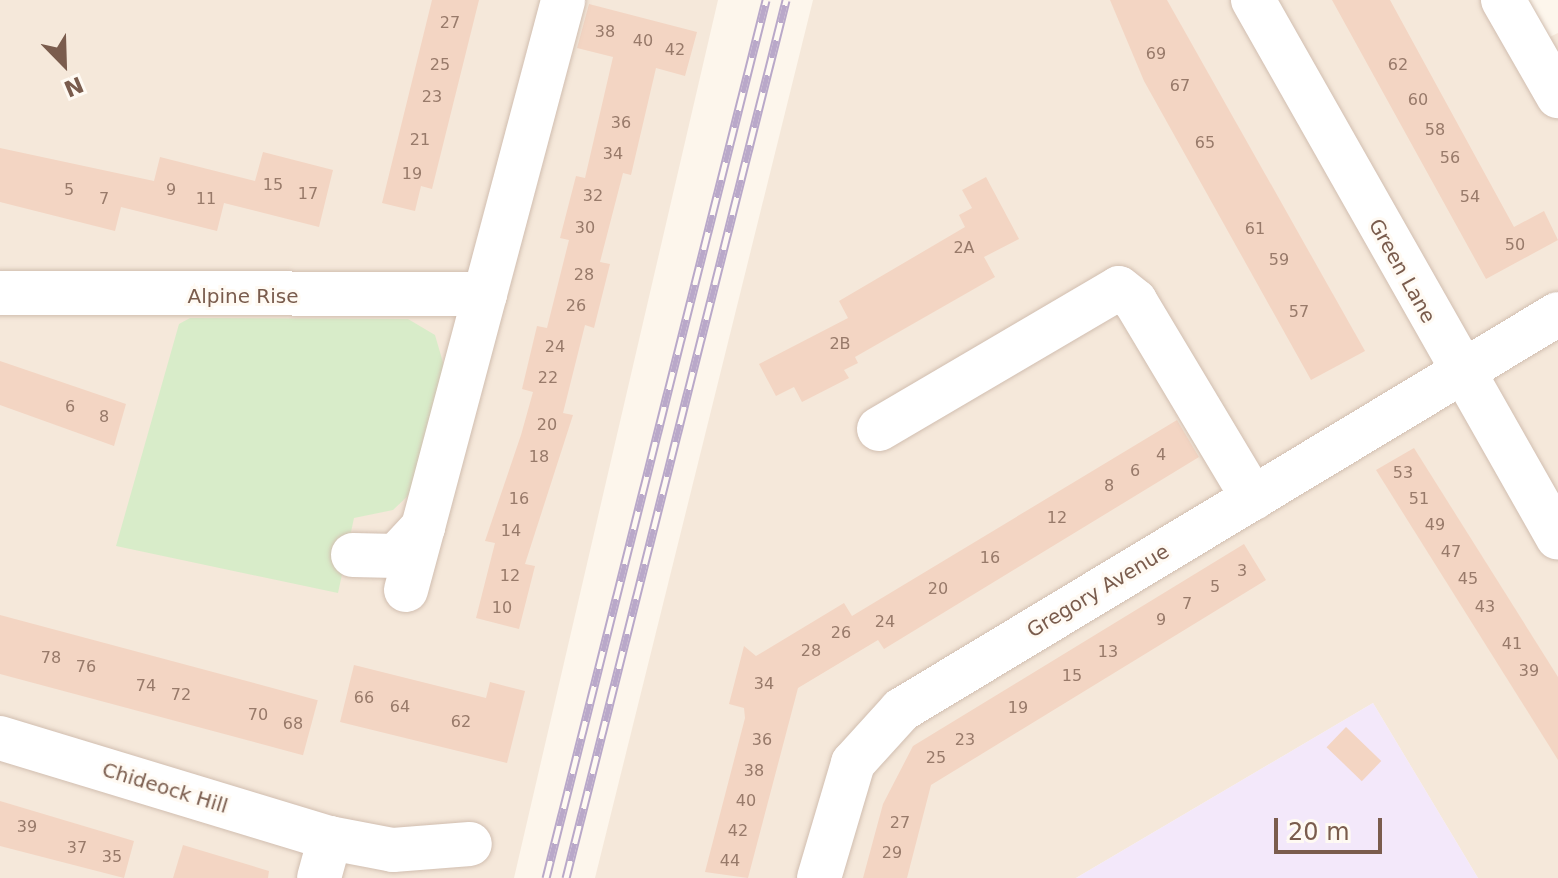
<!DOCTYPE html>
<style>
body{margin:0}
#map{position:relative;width:1558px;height:878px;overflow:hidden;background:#fdf6ec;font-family:"DejaVu Sans",sans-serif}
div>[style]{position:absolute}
.residential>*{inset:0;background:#f5e8da}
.education>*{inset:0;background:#f3e8fa}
.green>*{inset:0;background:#d8ecc9}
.building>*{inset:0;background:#f3d5c3;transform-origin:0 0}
.roads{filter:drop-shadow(0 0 2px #d1beb0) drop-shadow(0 0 2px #d1beb0)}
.minor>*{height:44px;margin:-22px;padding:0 22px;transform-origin:22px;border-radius:22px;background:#fff}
.rail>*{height:9px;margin-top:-4.5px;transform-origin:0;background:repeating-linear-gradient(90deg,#fffaf3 0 18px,#b9a8c9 0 36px);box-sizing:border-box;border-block:2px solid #b9a8c9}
span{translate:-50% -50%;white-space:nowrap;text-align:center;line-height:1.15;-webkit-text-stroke:6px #fffaf3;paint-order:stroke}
.number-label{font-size:16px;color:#987a6a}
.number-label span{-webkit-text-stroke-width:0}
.street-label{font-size:20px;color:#7a5c4d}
.north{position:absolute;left:24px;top:24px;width:80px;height:80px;-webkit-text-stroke:6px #fffaf3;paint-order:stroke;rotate:157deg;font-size:22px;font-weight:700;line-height:32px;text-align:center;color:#7a5c4d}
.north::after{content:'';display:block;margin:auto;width:28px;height:36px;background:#7a5c4d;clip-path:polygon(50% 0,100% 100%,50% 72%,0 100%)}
.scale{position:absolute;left:1274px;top:818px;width:108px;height:36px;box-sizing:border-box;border:4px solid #7a5c4d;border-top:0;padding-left:10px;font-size:24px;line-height:28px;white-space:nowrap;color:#7a5c4d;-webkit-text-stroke:6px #fffaf3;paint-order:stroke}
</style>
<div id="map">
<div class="residential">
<div style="clip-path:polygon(0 0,718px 0,514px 878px,0 878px)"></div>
<div style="clip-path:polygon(813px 0,1518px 0,1541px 41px,1558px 33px,1558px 878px,1478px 878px,1373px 703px,1076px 878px,595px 878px)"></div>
</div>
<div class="education">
<div style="clip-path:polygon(1373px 703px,1478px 878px,1076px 878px)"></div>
</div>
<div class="green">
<div style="clip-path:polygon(190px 318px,408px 319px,435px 335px,444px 366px,415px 489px,393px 510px,354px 518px,338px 593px,116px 546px,179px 324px)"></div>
</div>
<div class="building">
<div style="clip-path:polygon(432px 0,479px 0,432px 189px,421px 186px,415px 211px,382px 203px)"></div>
<div style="clip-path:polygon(1110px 0,1167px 0,1365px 351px,1311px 380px,1144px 81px)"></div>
<div style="clip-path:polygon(1332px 0,1390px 0,1514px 227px,1544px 211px,1558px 240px,1486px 279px)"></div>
<div style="clip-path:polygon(589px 4px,697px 32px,685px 76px,656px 68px,631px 175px,623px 173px,600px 262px,610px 264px,594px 328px,585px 325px,563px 413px,573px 415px,525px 564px,535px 566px,519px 629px,476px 618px,495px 543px,485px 541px,521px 435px,533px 392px,522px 389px,537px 326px,547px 328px,569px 240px,560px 238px,576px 176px,585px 178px,613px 57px,577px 48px)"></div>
<div style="clip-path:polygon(0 148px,154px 181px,160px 157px,255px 181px,263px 152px,333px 170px,319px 227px,224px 203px,217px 231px,121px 207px,115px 231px,0 202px)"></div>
<div style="clip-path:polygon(986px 177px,1019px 239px,984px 257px,995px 277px,855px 357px,858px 363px,844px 370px,849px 378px,802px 402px,794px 387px,776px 396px,759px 364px,848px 318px,839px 301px,965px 227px,959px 215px,972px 208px,962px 190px)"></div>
<div style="clip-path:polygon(0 361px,126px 404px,114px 446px,0 405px)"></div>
<div style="clip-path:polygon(1177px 420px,1199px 457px,884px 649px,878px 640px,798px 688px,748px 878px,705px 872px,745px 718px,744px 708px,729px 704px,744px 646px,756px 656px,844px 603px,852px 616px)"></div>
<div style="clip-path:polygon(1414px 448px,1558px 677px,1558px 760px,1376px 470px)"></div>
<div style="clip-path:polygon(1244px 544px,1266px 580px,931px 785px,907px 878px,863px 878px,883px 804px,913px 746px)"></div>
<div style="left:0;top:615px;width:329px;height:57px;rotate:15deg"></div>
<div style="clip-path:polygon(354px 665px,486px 698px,490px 682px,525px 691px,507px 763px,340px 722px)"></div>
<div style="left:1346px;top:727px;width:49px;height:28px;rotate:44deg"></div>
<div style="clip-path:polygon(0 801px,134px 841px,124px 878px,0 846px)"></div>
<div style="clip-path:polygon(183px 845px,269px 871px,268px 878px,173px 878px)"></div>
</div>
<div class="roads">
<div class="minor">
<div style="left:1253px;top:0;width:618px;rotate:60.45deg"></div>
<div style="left:1503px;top:0;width:111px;rotate:60.2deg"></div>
<div style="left:0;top:293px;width:485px;rotate:0.1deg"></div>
<div style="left:485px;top:294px;width:304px;rotate:-75.1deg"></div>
<div style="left:879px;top:429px;width:278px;rotate:-30.4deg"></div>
<div style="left:1119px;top:288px;width:21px;rotate:39deg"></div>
<div style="left:1135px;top:301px;width:230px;rotate:59.1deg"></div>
<div style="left:353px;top:555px;width:43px;rotate:1.3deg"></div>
<div style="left:396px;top:556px;width:40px;rotate:-47deg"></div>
<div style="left:423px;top:527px;width:241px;rotate:-75.1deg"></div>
<div style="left:406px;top:590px;width:65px;rotate:-74.9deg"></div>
<div style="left:0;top:738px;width:345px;rotate:16.9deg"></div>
<div style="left:330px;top:838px;width:41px;rotate:105.4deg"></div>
<div style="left:330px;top:838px;width:64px;rotate:10.8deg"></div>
<div style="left:393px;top:850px;width:77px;rotate:-4.5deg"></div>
<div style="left:819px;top:878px;width:120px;rotate:-73.5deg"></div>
<div style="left:853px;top:763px;width:72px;rotate:-47.8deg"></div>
<div style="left:901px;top:710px;width:767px;rotate:-31.08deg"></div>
</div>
</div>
<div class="rail">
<div style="left:546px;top:878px;width:905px;rotate:-75.93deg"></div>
<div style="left:566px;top:878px;width:905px;rotate:-75.93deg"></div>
</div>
<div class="number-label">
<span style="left:450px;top:23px">27</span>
<span style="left:605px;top:32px">38</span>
<span style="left:643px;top:41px">40</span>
<span style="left:675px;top:50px">42</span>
<span style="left:1156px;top:54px">69</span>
<span style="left:440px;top:65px">25</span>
<span style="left:1398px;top:65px">62</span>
<span style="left:1180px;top:86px">67</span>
<span style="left:432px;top:97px">23</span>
<span style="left:1418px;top:100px">60</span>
<span style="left:621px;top:123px">36</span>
<span style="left:1435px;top:130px">58</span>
<span style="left:420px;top:140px">21</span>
<span style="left:1205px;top:143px">65</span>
<span style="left:613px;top:154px">34</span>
<span style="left:1450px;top:158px">56</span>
<span style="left:412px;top:174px">19</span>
<span style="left:273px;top:185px">15</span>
<span style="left:69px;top:190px">5</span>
<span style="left:171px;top:190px">9</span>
<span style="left:308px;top:194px">17</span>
<span style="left:593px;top:196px">32</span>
<span style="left:1470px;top:197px">54</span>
<span style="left:104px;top:199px">7</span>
<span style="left:206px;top:199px">11</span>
<span style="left:585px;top:228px">30</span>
<span style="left:1255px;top:229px">61</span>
<span style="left:1515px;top:245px">50</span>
<span style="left:964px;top:248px">2A</span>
<span style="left:1279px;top:260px">59</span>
<span style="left:584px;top:275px">28</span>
<span style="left:576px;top:306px">26</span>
<span style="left:1299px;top:312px">57</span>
<span style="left:840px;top:344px">2B</span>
<span style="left:555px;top:347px">24</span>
<span style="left:548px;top:378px">22</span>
<span style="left:70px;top:407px">6</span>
<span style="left:104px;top:417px">8</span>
<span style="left:547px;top:425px">20</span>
<span style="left:1161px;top:455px">4</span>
<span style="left:539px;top:457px">18</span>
<span style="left:1135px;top:471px">6</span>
<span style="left:1403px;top:473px">53</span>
<span style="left:1109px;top:486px">8</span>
<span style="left:519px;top:499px">16</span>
<span style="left:1419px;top:499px">51</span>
<span style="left:1057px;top:518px">12</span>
<span style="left:1435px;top:525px">49</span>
<span style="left:511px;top:531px">14</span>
<span style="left:1451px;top:552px">47</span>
<span style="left:990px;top:558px">16</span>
<span style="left:1242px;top:571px">3</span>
<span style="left:510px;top:576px">12</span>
<span style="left:1468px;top:579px">45</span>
<span style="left:1215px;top:587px">5</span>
<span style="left:938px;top:589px">20</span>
<span style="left:1187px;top:604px">7</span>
<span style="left:1485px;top:607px">43</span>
<span style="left:502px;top:608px">10</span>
<span style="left:1161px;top:620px">9</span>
<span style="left:885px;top:622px">24</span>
<span style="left:841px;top:633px">26</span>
<span style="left:1512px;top:644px">41</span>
<span style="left:811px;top:651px">28</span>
<span style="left:1108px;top:652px">13</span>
<span style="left:51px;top:658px">78</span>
<span style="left:86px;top:667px">76</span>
<span style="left:1529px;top:671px">39</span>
<span style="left:1072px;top:676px">15</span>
<span style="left:764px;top:684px">34</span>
<span style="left:146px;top:686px">74</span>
<span style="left:181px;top:695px">72</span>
<span style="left:364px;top:698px">66</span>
<span style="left:400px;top:707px">64</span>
<span style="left:1018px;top:708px">19</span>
<span style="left:258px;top:715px">70</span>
<span style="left:461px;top:722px">62</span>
<span style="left:293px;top:724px">68</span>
<span style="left:762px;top:740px">36</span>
<span style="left:965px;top:740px">23</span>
<span style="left:936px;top:758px">25</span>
<span style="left:754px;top:771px">38</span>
<span style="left:746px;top:801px">40</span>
<span style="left:900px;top:823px">27</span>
<span style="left:27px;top:827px">39</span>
<span style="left:738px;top:831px">42</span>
<span style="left:77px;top:848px">37</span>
<span style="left:892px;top:853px">29</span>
<span style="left:112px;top:857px">35</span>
<span style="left:730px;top:861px">44</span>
</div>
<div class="street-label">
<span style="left:1402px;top:271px;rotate:61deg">Green Lane</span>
<span style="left:243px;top:296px">Alpine Rise</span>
<span style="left:1098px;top:591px;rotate:-31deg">Gregory Avenue</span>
<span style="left:165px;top:788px;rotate:17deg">Chideock Hill</span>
</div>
<div class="north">N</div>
<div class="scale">20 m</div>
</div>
